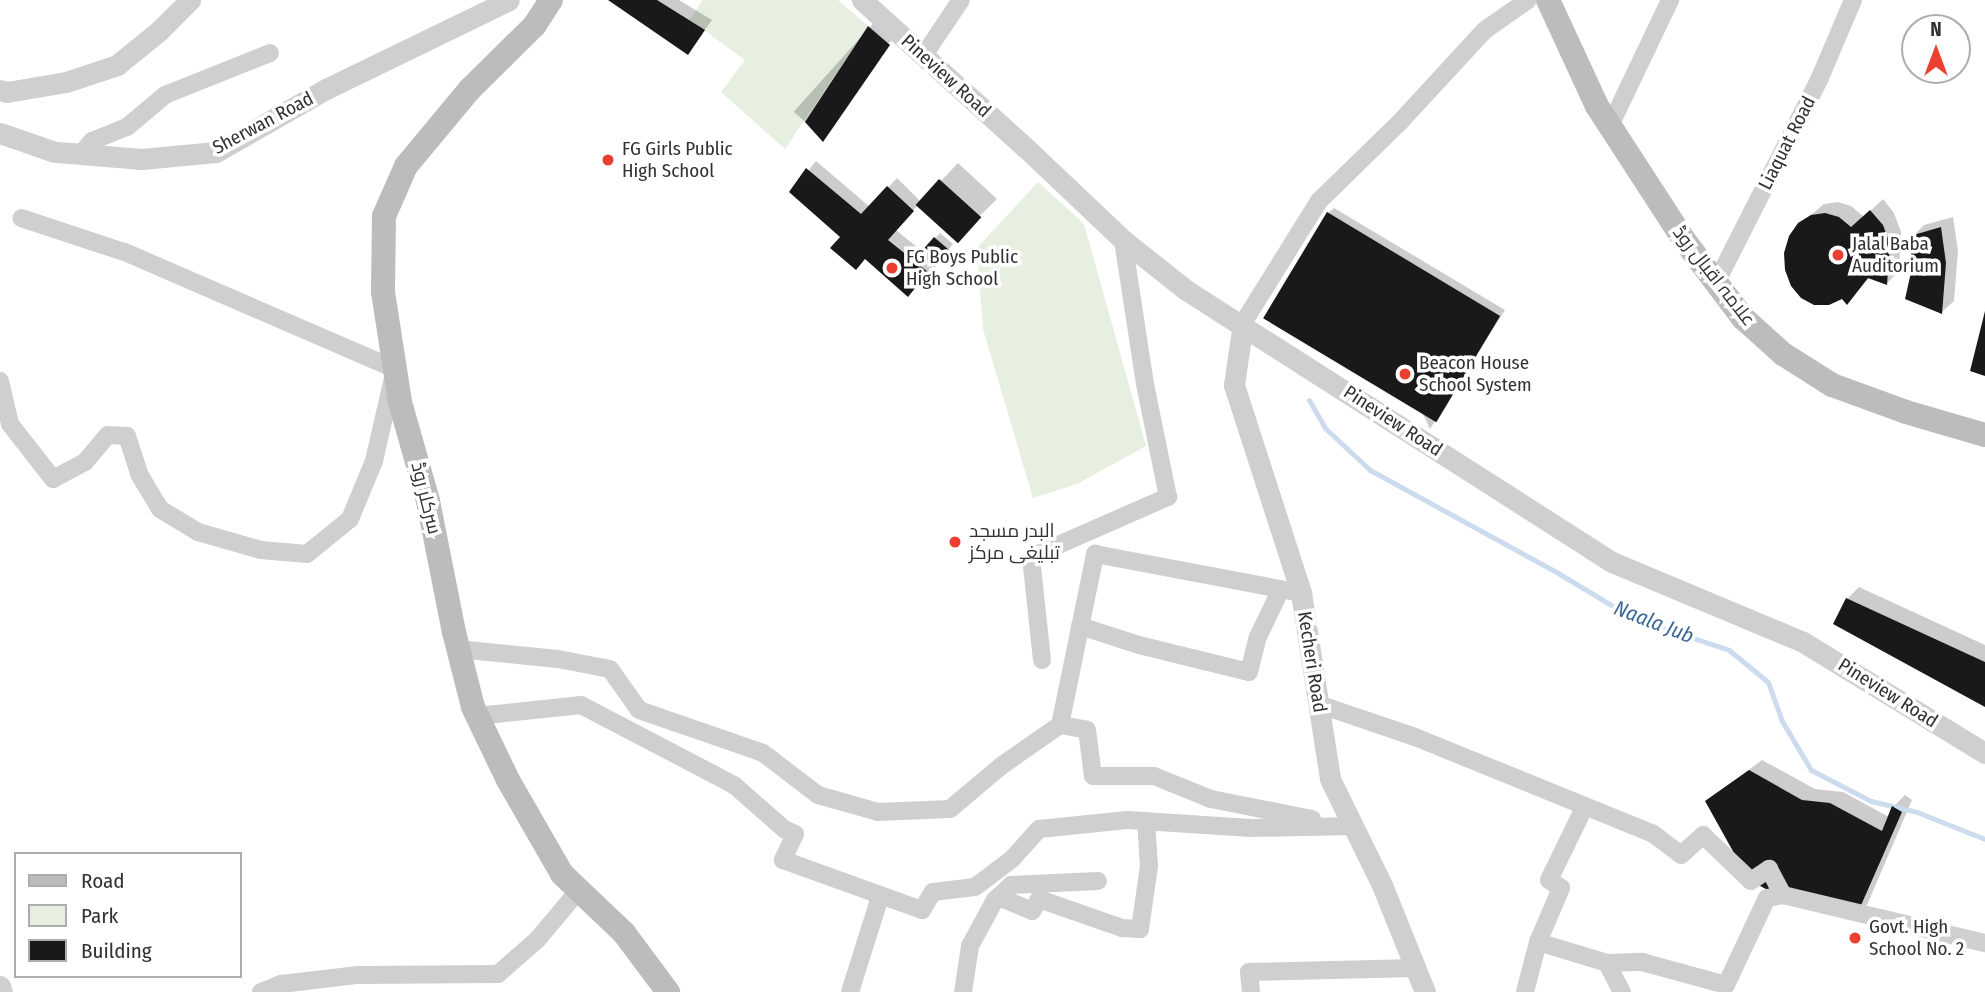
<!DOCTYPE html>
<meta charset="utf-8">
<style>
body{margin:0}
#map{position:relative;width:1985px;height:992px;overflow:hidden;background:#fff;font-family:"Fira Sans Condensed",Cairo,sans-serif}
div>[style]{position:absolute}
.green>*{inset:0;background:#e6efe0}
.shadow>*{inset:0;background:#0003;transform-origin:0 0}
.stream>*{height:5px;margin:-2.5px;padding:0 2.5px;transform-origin:2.5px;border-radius:2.5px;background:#ccdcee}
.building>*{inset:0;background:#191919;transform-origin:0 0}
.minor>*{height:18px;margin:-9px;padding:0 9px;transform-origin:9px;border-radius:9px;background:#cfcfcf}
.tertiary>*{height:21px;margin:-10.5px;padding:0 10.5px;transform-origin:10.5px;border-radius:10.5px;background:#cfcfcf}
.secondary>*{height:24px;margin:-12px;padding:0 12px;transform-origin:12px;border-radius:12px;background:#bcbcbc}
.dots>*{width:19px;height:19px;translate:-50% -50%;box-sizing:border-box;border:4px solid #fff;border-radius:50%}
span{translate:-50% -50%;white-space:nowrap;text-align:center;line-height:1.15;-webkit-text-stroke:7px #fff;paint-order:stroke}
.street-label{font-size:19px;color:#323232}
.poi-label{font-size:19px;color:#323232}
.left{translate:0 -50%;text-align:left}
.water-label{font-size:21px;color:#3b6698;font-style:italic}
.legend{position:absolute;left:14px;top:852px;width:228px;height:126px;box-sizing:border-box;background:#fff;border:2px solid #adadad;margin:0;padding:9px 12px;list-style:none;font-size:21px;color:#323232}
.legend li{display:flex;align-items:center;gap:14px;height:35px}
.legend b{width:35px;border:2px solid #adadad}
.north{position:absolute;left:1901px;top:14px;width:70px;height:70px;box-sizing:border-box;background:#fff;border:2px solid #adadad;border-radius:50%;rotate:0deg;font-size:19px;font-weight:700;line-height:28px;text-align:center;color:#323232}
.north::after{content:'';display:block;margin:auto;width:24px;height:32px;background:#eb4031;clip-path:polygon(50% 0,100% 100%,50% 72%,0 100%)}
</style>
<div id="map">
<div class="green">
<div style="clip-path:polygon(702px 0,838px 0,868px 26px,785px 149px,721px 92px,745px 60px,690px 20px)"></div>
<div style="clip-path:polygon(1038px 182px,1084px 224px,1146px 446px,1077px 484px,1033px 498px,983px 329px,977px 248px)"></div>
</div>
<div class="shadow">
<div style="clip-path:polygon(611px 0,679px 0,712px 20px,688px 52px)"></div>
<div style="left:878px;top:18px;width:25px;height:126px;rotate:42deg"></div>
<div style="clip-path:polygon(816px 161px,870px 207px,897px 178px,921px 202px,958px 163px,997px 199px,956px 239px,918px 205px,896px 230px,923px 252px,940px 233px,953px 244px,916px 286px,842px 237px,791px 192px)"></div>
<div style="clip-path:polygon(1883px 199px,1894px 213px,1901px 232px,1899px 271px,1887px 283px,1870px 277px,1847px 302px,1800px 224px,1824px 204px,1838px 202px,1851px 206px,1864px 217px)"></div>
<div style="clip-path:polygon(1334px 208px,1505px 310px,1430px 429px,1328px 213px)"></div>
<div style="clip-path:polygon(1953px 217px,1958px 251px,1954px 301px,1942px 312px,1912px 237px,1924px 225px)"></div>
<div style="clip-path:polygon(1859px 587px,1985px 645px,1985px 705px,1847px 599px)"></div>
<div style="clip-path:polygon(1762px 760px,1815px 789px,1843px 792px,1889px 817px,1893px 807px,1905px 795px,1912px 800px,1867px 905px,1855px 917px,1707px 801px)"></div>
</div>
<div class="stream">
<div style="left:1309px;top:400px;width:32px;rotate:60deg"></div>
<div style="left:1325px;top:428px;width:62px;rotate:43deg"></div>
<div style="left:1370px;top:470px;width:214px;rotate:28.7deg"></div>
<div style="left:1558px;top:573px;width:87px;rotate:31deg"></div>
<div style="left:1633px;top:618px;width:101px;rotate:18.4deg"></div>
<div style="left:1729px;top:650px;width:50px;rotate:39.4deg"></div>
<div style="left:1768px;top:682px;width:41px;rotate:70.3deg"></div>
<div style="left:1782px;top:721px;width:57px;rotate:59.4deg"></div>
<div style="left:1811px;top:770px;width:68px;rotate:27.3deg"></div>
<div style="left:1871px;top:801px;width:47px;rotate:13.4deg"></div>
<div style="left:1917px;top:812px;width:73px;rotate:21.7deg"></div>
</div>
<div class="building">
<div style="clip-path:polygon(608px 0,657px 0,705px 30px,688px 55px)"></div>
<div style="clip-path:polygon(868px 26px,890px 45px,823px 142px,805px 122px)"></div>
<div style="clip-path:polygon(806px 168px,861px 214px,887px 186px,914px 211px,888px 240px,928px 272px,908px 297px,865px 259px,856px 270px,830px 248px,840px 237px,789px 192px)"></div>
<div style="left:939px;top:179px;width:57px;height:35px;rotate:42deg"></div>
<div style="clip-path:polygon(1870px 210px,1883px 225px,1890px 244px,1887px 285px,1868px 278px,1847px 305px,1842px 299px,1829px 305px,1814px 305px,1801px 298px,1791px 286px,1785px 270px,1784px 253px,1789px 236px,1798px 223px,1811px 215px,1825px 213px,1839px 217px,1851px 227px)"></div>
<div style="left:1327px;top:212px;width:202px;height:124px;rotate:31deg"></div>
<div style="clip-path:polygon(1941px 227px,1946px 263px,1942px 314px,1905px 299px,1912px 268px,1910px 236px)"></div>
<div style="left:934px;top:237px;width:20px;height:22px;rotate:41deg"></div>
<div style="clip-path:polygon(1985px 311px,1985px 376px,1970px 371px)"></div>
<div style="clip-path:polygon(1846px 598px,1985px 662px,1985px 707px,1833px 624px)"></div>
<div style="clip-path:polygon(1749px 770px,1802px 800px,1830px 803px,1882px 831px,1892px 806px,1902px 812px,1855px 919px,1798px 906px,1749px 880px,1705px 801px)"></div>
</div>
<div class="minor">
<div style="left:924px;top:55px;width:66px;rotate:-56.1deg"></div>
<div style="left:1610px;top:126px;width:140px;rotate:-64.5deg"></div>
<div style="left:81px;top:154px;width:17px;rotate:-50deg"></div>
<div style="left:92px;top:141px;width:38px;rotate:-22deg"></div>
<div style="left:127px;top:127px;width:50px;rotate:-40.1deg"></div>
<div style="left:165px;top:95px;width:113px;rotate:-21.8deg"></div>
<div style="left:1716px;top:283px;width:228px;rotate:-63.1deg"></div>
<div style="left:1819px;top:80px;width:87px;rotate:-67deg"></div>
<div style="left:1243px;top:323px;width:144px;rotate:-58.1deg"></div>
<div style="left:1319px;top:201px;width:113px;rotate:-44.3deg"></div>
<div style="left:1400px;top:122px;width:125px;rotate:-47.3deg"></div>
<div style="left:1485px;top:30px;width:52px;rotate:-34.9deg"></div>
<div style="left:0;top:381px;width:44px;rotate:76.9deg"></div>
<div style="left:10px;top:424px;width:70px;rotate:52deg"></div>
<div style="left:53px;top:479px;width:36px;rotate:-28deg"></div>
<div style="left:85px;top:462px;width:35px;rotate:-50deg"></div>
<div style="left:108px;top:435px;width:19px;rotate:3deg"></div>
<div style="left:127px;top:436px;width:40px;rotate:72deg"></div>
<div style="left:139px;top:474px;width:41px;rotate:59deg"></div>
<div style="left:160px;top:509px;width:44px;rotate:31.2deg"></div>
<div style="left:198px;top:532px;width:66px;rotate:15.9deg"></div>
<div style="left:261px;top:550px;width:46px;rotate:5deg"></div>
<div style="left:307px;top:554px;width:55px;rotate:-39.1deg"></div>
<div style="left:350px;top:519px;width:63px;rotate:-67.5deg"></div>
<div style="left:374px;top:461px;width:94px;rotate:-77.1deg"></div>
<div style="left:395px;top:369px;width:295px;rotate:-156.6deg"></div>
<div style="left:124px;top:252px;width:108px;rotate:-161.7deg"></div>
<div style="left:1080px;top:626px;width:62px;rotate:17.9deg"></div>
<div style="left:1139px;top:645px;width:113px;rotate:13.8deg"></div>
<div style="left:1249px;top:672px;width:36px;rotate:-76deg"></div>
<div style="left:1258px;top:637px;width:53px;rotate:-64.4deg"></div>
<div style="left:458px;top:649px;width:100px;rotate:5.7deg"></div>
<div style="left:558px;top:659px;width:53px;rotate:10.9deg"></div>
<div style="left:610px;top:669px;width:50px;rotate:54.7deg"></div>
<div style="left:639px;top:710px;width:131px;rotate:19.1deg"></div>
<div style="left:763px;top:753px;width:69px;rotate:37.4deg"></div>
<div style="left:818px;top:795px;width:62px;rotate:15.8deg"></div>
<div style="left:878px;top:812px;width:72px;rotate:-2.4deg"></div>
<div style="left:950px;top:809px;width:67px;rotate:-40.1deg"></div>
<div style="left:1001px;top:766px;width:72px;rotate:-34.8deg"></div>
<div style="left:1060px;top:725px;width:175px;rotate:-78.4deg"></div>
<div style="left:1095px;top:554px;width:210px;rotate:10.7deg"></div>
<div style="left:1042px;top:660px;width:104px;rotate:-96.1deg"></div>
<div style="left:1031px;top:557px;width:150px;rotate:-23.7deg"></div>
<div style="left:1168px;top:497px;width:115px;rotate:-101.5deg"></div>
<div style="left:1145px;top:384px;width:146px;rotate:-98.7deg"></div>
<div style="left:1318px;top:704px;width:102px;rotate:18.8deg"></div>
<div style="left:1415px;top:737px;width:256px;rotate:22.1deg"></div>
<div style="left:1652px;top:833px;width:36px;rotate:37deg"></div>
<div style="left:1681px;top:855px;width:30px;rotate:-42deg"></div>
<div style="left:1703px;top:835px;width:66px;rotate:43.8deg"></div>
<div style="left:1751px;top:881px;width:22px;rotate:-34deg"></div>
<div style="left:1769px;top:869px;width:30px;rotate:62deg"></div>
<div style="left:1783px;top:895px;width:208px;rotate:13.4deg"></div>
<div style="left:477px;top:716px;width:105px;rotate:-6deg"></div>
<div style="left:581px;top:705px;width:173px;rotate:27.6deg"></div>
<div style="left:734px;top:785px;width:67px;rotate:41.3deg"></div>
<div style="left:784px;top:829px;width:12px;rotate:24deg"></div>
<div style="left:795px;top:834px;width:29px;rotate:115deg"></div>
<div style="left:783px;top:860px;width:148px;rotate:19.8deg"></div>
<div style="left:922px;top:910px;width:21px;rotate:-59deg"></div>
<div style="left:933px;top:892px;width:42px;rotate:-6.8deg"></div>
<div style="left:975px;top:887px;width:46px;rotate:-37.1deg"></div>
<div style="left:1012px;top:859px;width:40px;rotate:-48deg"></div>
<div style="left:1039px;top:829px;width:89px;rotate:-5.8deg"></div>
<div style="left:1128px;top:820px;width:123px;rotate:3.7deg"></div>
<div style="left:1251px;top:828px;width:103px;rotate:-1.1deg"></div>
<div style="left:1060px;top:725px;width:27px;rotate:10deg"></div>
<div style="left:1087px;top:730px;width:46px;rotate:82.6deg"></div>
<div style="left:1093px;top:776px;width:61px"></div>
<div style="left:1154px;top:776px;width:61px;rotate:22deg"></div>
<div style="left:1211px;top:799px;width:103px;rotate:11.2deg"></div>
<div style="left:998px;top:897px;width:37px;rotate:22deg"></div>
<div style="left:1032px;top:911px;width:14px;rotate:-60deg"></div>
<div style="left:1039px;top:899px;width:88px;rotate:19.3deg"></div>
<div style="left:1122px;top:928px;width:18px;rotate:3deg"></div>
<div style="left:1140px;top:929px;width:64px;rotate:-81.9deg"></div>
<div style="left:1149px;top:866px;width:45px;rotate:-93.8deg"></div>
<div style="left:1538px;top:942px;width:72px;rotate:16.9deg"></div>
<div style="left:1607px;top:963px;width:33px;rotate:63deg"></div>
<div style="left:1607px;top:963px;width:35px;rotate:-2deg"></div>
<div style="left:1642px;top:962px;width:87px;rotate:15.3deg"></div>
<div style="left:1726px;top:985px;width:96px;rotate:-64.8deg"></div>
<div style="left:1767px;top:898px;width:16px;rotate:-11deg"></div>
<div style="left:261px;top:992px;width:22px;rotate:-22deg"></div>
<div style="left:281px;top:984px;width:78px;rotate:-6.7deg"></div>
<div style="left:358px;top:975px;width:140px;rotate:-0.4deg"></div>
<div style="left:498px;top:974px;width:52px;rotate:-41.1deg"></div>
<div style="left:537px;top:940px;width:65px;rotate:-50deg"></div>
<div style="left:850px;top:992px;width:100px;rotate:-72.5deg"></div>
<div style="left:963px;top:992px;width:47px;rotate:-81.3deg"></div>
<div style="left:970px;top:946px;width:52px;rotate:-61.5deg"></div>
<div style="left:995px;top:900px;width:22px;rotate:-43deg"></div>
<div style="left:1011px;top:885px;width:87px;rotate:-2.6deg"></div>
<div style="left:1251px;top:992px;width:20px;rotate:-96deg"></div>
<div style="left:1249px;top:972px;width:167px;rotate:-1.4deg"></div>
<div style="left:1525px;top:992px;width:52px;rotate:-75.4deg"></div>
<div style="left:1538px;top:942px;width:59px;rotate:-66.9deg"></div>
<div style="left:1561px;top:888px;width:14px;rotate:-146deg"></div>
<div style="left:1549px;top:880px;width:82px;rotate:-64.1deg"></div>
</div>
<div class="tertiary">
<div style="left:862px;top:0;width:221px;rotate:42.1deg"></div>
<div style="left:1026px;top:148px;width:134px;rotate:43.5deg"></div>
<div style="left:1123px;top:240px;width:80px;rotate:38.4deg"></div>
<div style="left:1186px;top:290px;width:505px;rotate:32.56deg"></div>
<div style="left:1612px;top:562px;width:207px;rotate:22.7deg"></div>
<div style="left:1803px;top:642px;width:213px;rotate:31.4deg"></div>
<div style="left:0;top:90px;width:7px;rotate:16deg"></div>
<div style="left:7px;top:92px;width:60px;rotate:-9.6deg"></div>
<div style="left:66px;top:82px;width:54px;rotate:-18.4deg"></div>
<div style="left:117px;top:65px;width:54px;rotate:-39deg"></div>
<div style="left:159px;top:31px;width:44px;rotate:-45deg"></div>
<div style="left:0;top:133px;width:58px;rotate:19.1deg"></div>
<div style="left:55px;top:152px;width:26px;rotate:4deg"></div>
<div style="left:81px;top:154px;width:61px;rotate:4.7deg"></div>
<div style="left:142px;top:159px;width:74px;rotate:-5.4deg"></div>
<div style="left:216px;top:152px;width:127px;rotate:-29.8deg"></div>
<div style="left:326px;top:89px;width:203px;rotate:-25.9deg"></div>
<div style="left:1243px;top:323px;width:63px;rotate:98.3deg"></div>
<div style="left:1234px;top:385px;width:219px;rotate:72.1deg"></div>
<div style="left:1301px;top:593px;width:188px;rotate:81.1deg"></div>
<div style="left:1330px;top:779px;width:118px;rotate:63.9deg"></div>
<div style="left:1382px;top:885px;width:115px;rotate:68.1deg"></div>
<div style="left:0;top:986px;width:6px;rotate:72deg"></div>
</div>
<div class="secondary">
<div style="left:551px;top:0;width:30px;rotate:123deg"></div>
<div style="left:535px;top:25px;width:91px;rotate:135.4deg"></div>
<div style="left:470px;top:89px;width:100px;rotate:129.7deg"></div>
<div style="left:406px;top:166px;width:55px;rotate:113.7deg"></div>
<div style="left:384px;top:216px;width:76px;rotate:90.8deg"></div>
<div style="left:383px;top:292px;width:111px;rotate:81.2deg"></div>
<div style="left:400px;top:402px;width:103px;rotate:74.2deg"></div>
<div style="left:428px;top:501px;width:134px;rotate:78.8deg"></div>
<div style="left:454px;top:632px;width:77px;rotate:75.8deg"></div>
<div style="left:473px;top:707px;width:81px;rotate:64.4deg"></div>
<div style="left:508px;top:780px;width:108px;rotate:60.1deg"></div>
<div style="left:562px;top:874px;width:86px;rotate:43.6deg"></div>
<div style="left:624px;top:933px;width:74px;rotate:53.3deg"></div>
<div style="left:1548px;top:0;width:117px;rotate:65.2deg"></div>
<div style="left:1597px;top:106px;width:160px;rotate:57deg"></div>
<div style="left:1684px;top:240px;width:98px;rotate:52.9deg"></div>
<div style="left:1743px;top:318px;width:54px;rotate:42deg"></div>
<div style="left:1783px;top:354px;width:58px;rotate:32.3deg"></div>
<div style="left:1832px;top:385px;width:79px;rotate:20deg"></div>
<div style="left:1906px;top:412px;width:82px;rotate:16.2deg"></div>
</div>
<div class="dots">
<div style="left:608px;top:160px;background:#eb4031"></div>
<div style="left:1838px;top:255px;background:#eb4031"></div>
<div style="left:892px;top:268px;background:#eb4031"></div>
<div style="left:1405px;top:374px;background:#eb4031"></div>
<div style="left:955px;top:542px;background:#eb4031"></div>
<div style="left:1855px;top:938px;background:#eb4031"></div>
</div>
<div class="street-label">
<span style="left:946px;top:76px;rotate:42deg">Pineview Road</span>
<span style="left:263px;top:123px;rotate:-28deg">Sherwan Road</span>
<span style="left:1787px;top:143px;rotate:-63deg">Liaquat Road</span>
<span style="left:1714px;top:276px;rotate:52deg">علامہ اقبال روڈ</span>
<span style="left:1393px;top:421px;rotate:33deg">Pineview Road</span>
<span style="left:426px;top:498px;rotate:76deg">سرکلر روڈ</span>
<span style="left:1312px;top:662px;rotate:81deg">Kecheri Road</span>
<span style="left:1888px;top:693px;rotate:32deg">Pineview Road</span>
</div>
<div class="poi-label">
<span class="left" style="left:622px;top:160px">FG Girls Public<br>High School</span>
<span class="left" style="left:1852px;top:255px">Jalal Baba<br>Auditorium</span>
<span class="left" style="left:906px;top:268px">FG Boys Public<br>High School</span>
<span class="left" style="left:1419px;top:374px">Beacon House<br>School System</span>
<span class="left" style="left:969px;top:542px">البدر مسجد<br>تبلیغی مرکز</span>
<span class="left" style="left:1869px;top:938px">Govt. High<br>School No. 2</span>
</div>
<div class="water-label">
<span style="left:1654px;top:622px;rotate:21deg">Naala Jub</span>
</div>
<ul class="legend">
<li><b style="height:9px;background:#bcbcbc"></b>Road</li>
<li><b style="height:19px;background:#e6efe0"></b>Park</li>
<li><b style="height:19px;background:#191919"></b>Building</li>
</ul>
<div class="north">N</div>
</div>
